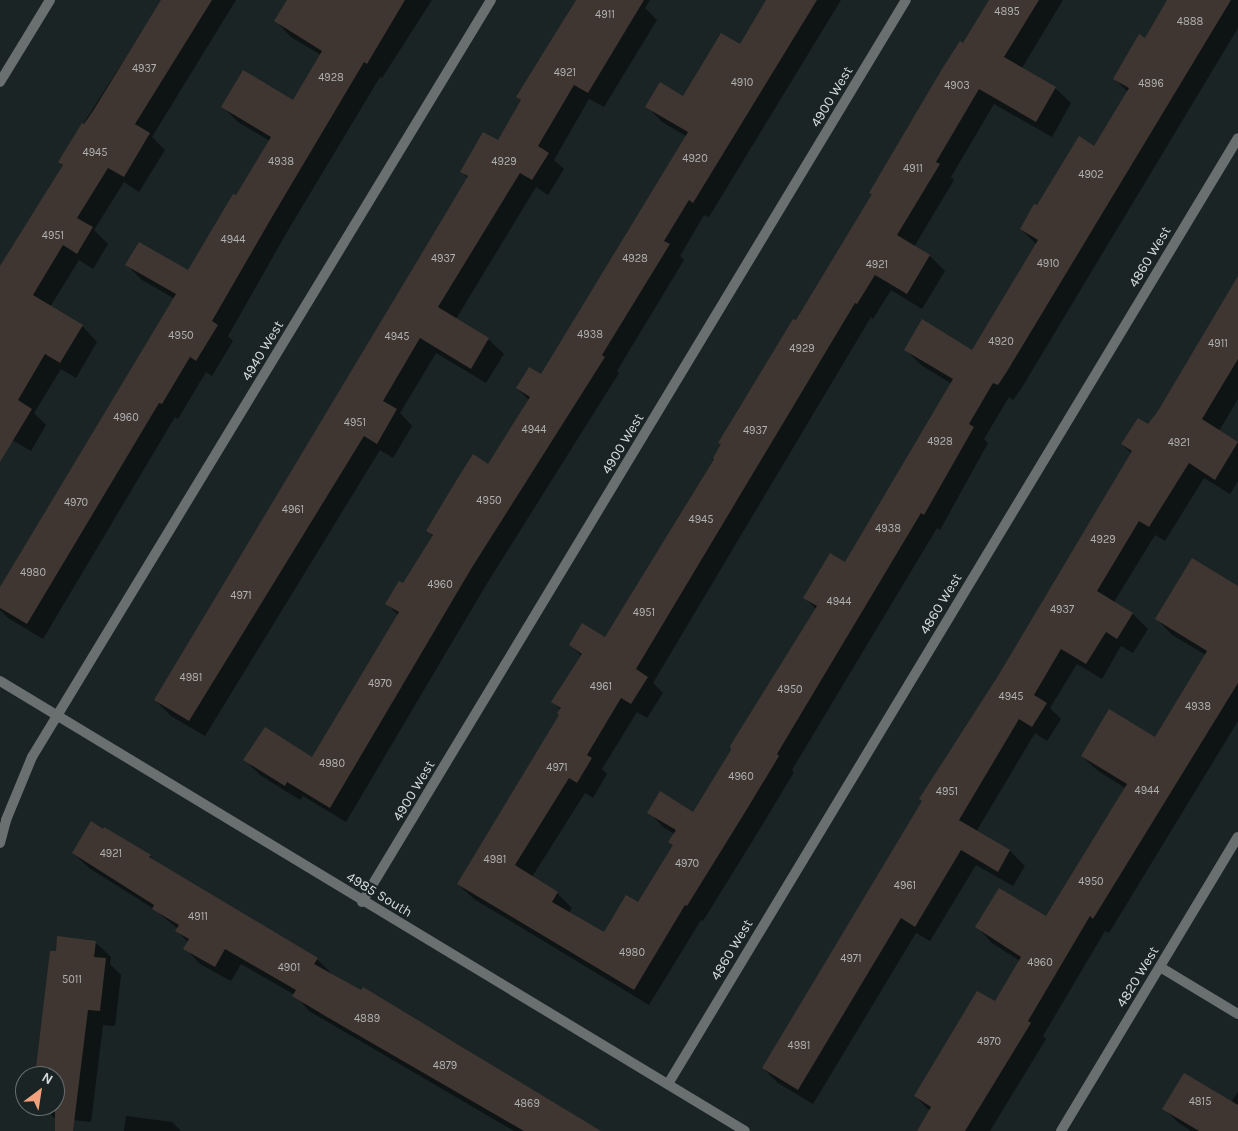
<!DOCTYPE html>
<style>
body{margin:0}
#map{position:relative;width:1238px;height:1131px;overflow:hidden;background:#1b2425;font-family:Karla,sans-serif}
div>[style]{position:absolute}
.shadow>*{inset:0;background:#0007}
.building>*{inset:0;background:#3f3632}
.minor>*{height:10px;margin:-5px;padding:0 5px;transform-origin:5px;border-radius:5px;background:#6a6f70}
.tertiary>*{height:10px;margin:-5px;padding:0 5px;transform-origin:5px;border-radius:5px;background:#6a6f70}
span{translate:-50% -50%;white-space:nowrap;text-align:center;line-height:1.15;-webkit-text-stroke:4.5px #1b2425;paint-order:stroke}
.number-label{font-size:11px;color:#b0b2b2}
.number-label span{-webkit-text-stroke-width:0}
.street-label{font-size:14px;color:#d6dcdd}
.north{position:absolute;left:15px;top:1066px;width:50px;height:50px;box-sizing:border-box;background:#1b2425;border:1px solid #666e6f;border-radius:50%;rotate:31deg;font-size:14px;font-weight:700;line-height:20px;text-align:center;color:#d6dcdd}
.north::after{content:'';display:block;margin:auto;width:18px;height:22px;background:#f1a17b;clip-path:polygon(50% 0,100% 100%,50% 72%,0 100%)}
</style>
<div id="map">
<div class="shadow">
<div style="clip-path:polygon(162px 0,236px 0,152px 137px,165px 150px,139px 192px,124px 182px,94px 230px,108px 244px,93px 269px,79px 260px,50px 307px,82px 326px,97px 342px,76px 378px,61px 369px,34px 413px,46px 425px,31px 451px,0 433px,0 272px,63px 166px,59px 162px)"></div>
<div style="clip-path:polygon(289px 0,432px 0,382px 78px,380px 77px,287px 232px,228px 336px,233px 341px,212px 376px,206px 372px,178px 419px,175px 417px,43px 639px,8px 618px,0 610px,0 590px,175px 299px,142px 280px,127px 265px,188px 271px,270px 141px,238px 122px,223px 107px,293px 102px,321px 55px,291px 37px,276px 21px)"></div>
<div style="clip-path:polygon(576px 0,650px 0,645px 8px,657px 20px,604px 107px,589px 99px,554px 160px,564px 169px,548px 195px,536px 187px,456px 319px,488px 339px,504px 354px,486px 383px,436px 353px,400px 413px,412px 426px,393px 458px,380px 450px,205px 736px,171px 716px,155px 700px,468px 178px,461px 171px,499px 142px,522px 101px,517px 97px)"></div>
<div style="clip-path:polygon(768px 0,841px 0,709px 217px,704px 215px,680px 256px,684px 260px,617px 371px,619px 373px,486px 585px,346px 822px,303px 796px,300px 800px,260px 775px,245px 760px,312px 759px,399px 616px,387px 604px,404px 585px,433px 537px,428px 531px,489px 466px,529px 400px,517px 388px,542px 376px,686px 136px,662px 122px,647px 106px,683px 97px,740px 46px)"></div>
<div style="clip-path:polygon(991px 0,1063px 0,1022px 68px,1055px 88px,1071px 103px,1052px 137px,994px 104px,951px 177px,954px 180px,914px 247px,930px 256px,945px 271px,922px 309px,891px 290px,873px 319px,871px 317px,653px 683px,663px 693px,647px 718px,637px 712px,602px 769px,607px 774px,593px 798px,585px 793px,532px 877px,557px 893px,572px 908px,569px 913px,604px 934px,639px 904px,674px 846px,675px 834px,664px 828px,649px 812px,694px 814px,816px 609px,805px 598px,845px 564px,952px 384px,921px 365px,905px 349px,973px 351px,1037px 245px,1021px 229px,1037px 207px,1094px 148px,1128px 92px,1115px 79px,1145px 39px,1169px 0,1238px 0,1238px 28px,1021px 389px,1013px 400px,1009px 397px,984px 439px,988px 443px,940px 530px,937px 528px,792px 770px,794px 772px,763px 824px,703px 921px,701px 920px,649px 1005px,474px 899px,458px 884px,561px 715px,561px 710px,553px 702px,582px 656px,570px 645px,605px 639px)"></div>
<div style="clip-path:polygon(1238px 279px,1238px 399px,1219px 431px,1238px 443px,1238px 481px,1230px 494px,1204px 478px,1165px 541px,1155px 535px,1114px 602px,1133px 614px,1148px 629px,1133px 653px,1121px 646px,1102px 679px,1077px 664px,1050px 708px,1061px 719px,1047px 741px,1035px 733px,976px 832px,1010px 851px,1025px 866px,1013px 886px,976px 865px,930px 941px,916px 933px,813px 1104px,778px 1083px,763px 1068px,1132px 454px,1122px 444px,1148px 426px,1159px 411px)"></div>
<div style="clip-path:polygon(1238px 587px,1238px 721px,1109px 933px,1105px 931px,1043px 1036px,1046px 1039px,990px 1131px,918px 1131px,930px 1111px,915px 1096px,995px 1003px,1020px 961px,992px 943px,977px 927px,1047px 918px,1125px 788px,1098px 771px,1082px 756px,1155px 739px,1206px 655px,1172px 635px,1157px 619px)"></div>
<div style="clip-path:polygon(105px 828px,150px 856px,157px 864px,317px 959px,333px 975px,361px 991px,363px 989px,461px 1046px,540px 1097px,601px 1131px,514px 1131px,309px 1011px,295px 995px,241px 964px,231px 981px,200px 964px,185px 948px,188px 942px,177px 931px,178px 929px,154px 909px,89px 868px,73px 853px)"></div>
<div style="clip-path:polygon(95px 942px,111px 957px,110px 964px,121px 975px,115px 1026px,103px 1025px,91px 1122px,54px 1118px,43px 1106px,55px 1106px,55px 1076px,36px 1076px)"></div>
<div style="clip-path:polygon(1238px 1092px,1238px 1131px,1191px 1131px,1179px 1123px,1164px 1109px,1231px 1102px)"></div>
<div style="clip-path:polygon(126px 1116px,172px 1122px,181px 1131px,124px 1131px)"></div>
</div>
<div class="building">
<div style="clip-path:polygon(161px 0,212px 0,135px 124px,150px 133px,124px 177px,108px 168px,77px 218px,93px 227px,77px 254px,63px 245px,33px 295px,83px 325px,60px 363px,45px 354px,18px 400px,32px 409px,0 462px,0 266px,63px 165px,58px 162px,82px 123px,84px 124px,93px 111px)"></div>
<div style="clip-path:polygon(287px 0,405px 0,367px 64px,364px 62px,272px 217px,212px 321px,218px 325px,196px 361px,190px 357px,162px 404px,159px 403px,27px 624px,0 608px,0 587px,176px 294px,125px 265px,139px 242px,188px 270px,233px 194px,236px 195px,271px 137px,221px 107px,243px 70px,293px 100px,322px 51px,274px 21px)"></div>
<div style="clip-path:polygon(576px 0,644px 0,588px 93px,574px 85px,538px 146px,549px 153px,532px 180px,520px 173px,438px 307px,489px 338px,471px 369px,420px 338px,383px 401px,397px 409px,377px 444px,364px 436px,189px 721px,154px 700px,452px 203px,468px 176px,460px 172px,483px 132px,498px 140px,521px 100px,516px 97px)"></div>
<div style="clip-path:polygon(766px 0,817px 0,693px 203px,689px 200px,664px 241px,670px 244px,602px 355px,605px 357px,471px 569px,330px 808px,287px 782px,285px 786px,243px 760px,265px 727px,312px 757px,399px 612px,385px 604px,399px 581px,403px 583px,433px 535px,426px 531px,456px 481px,473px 454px,488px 464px,530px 397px,516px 388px,529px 367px,541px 374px,688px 132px,645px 107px,660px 82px,683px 96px,721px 33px,740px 44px)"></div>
<div style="clip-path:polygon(989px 0,1039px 0,1004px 57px,1056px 87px,1036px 122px,979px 89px,936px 162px,940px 164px,897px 235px,930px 255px,907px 294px,875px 275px,857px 304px,855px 303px,636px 669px,648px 677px,631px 704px,621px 698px,587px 755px,592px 758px,577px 783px,569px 778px,515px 865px,558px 892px,552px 902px,604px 932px,626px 895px,638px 902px,673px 845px,668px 842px,676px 830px,647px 813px,660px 791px,693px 812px,731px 750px,730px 746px,817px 606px,803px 598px,830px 553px,845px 562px,953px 379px,904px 350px,922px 319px,972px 350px,1038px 240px,1020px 229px,1034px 204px,1037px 205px,1079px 136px,1094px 146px,1129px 88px,1113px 79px,1139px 34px,1145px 38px,1167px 0,1231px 0,1006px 373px,998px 385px,993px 383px,969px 424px,974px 427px,924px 515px,921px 513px,777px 754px,779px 756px,747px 809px,687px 906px,685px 905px,634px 990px,457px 884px,559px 715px,557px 713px,561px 708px,551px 702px,582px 654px,569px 645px,582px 623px,605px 637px,714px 459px,713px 458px,721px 444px,718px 443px,793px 319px,796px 320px,872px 194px,869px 193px,942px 69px,960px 41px,963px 43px)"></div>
<div style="clip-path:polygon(1238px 276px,1238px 359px,1202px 419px,1238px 442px,1215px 480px,1189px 463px,1149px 527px,1139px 521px,1097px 591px,1133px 613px,1117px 639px,1106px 632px,1086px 664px,1061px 649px,1034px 695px,1047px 703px,1032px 727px,1019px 719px,959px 820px,1010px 850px,998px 872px,961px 850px,915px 927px,901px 918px,798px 1090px,762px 1068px,922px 801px,919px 799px,998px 676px,1132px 451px,1121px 444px,1138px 418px,1148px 424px,1158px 411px)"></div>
<div style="clip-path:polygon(1192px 558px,1238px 586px,1238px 683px,1093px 919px,1090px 916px,1028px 1021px,1031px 1023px,965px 1131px,917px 1131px,931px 1107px,914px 1096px,977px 991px,995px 1001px,1021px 957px,975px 927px,999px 888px,1046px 916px,1127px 784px,1081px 756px,1109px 709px,1155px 737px,1207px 651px,1155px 619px)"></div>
<div style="clip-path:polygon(91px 821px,103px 829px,104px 827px,151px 855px,149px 857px,318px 958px,314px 964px,361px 990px,363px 987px,601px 1131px,524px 1131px,327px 1017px,292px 996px,296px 990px,225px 949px,215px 967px,183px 949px,189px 939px,175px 931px,179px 925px,152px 909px,154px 905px,72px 853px)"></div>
<div style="clip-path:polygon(57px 936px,96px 941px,94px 957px,106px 958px,100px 1011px,88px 1010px,73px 1131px,55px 1131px,55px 1076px,35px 1076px,50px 951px,56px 951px)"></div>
<div style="clip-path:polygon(1184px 1073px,1238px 1105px,1238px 1131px,1199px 1131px,1162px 1109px)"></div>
</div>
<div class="minor">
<div style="left:0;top:681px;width:870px;rotate:31.13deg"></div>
<div style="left:0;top:843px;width:24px;rotate:-75deg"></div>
<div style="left:6px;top:820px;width:68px;rotate:-67.6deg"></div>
<div style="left:32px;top:757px;width:885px;rotate:-58.77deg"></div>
<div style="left:362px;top:902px;width:1053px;rotate:-58.91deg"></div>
<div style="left:1160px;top:967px;width:91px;rotate:31.1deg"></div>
<div style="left:668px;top:1084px;width:1104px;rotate:-58.93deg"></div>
<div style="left:1061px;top:1131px;width:343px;rotate:-59deg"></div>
</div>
<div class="tertiary">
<div style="left:0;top:82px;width:96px;rotate:-58.6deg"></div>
</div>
<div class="number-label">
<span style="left:1007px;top:12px">4895</span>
<span style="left:605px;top:15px">4911</span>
<span style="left:1190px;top:22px">4888</span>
<span style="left:144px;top:69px">4937</span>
<span style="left:565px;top:73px">4921</span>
<span style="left:331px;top:78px">4928</span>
<span style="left:742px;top:83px">4910</span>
<span style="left:1151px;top:84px">4896</span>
<span style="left:957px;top:86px">4903</span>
<span style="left:95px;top:153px">4945</span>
<span style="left:695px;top:159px">4920</span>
<span style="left:281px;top:162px">4938</span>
<span style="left:504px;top:162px">4929</span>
<span style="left:913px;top:169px">4911</span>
<span style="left:1091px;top:175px">4902</span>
<span style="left:53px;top:236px">4951</span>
<span style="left:233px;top:240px">4944</span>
<span style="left:443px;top:259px">4937</span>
<span style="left:635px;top:259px">4928</span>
<span style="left:1048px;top:264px">4910</span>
<span style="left:877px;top:265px">4921</span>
<span style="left:590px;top:335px">4938</span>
<span style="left:181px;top:336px">4950</span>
<span style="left:397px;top:337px">4945</span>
<span style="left:1001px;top:342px">4920</span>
<span style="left:1218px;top:344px">4911</span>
<span style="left:802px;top:349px">4929</span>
<span style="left:126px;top:418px">4960</span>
<span style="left:355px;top:423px">4951</span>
<span style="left:534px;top:430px">4944</span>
<span style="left:755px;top:431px">4937</span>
<span style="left:940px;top:442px">4928</span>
<span style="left:1179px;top:443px">4921</span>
<span style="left:489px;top:501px">4950</span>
<span style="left:76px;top:503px">4970</span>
<span style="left:293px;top:510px">4961</span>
<span style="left:701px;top:520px">4945</span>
<span style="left:888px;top:529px">4938</span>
<span style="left:1103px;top:540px">4929</span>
<span style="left:33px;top:573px">4980</span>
<span style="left:440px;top:585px">4960</span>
<span style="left:241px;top:596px">4971</span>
<span style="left:839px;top:602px">4944</span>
<span style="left:1062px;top:610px">4937</span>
<span style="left:644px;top:613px">4951</span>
<span style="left:191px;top:678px">4981</span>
<span style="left:380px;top:684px">4970</span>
<span style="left:601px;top:687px">4961</span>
<span style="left:790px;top:690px">4950</span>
<span style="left:1011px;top:697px">4945</span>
<span style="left:1198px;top:707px">4938</span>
<span style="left:332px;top:764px">4980</span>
<span style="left:557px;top:768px">4971</span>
<span style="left:741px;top:777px">4960</span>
<span style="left:1147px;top:791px">4944</span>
<span style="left:947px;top:792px">4951</span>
<span style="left:111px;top:854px">4921</span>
<span style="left:495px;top:860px">4981</span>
<span style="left:687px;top:864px">4970</span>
<span style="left:1091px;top:882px">4950</span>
<span style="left:905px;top:886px">4961</span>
<span style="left:198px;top:917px">4911</span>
<span style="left:632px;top:953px">4980</span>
<span style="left:851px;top:959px">4971</span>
<span style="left:1040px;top:963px">4960</span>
<span style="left:289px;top:968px">4901</span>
<span style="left:72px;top:980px">5011</span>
<span style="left:367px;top:1019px">4889</span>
<span style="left:989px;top:1042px">4970</span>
<span style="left:799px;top:1046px">4981</span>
<span style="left:445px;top:1066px">4879</span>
<span style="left:1200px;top:1102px">4815</span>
<span style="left:527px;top:1104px">4869</span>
</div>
<div class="street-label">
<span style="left:832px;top:97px;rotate:-59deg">4900 West</span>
<span style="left:1150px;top:257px;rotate:-59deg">4860 West</span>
<span style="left:263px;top:351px;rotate:-59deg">4940 West</span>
<span style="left:623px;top:444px;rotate:-59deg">4900 West</span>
<span style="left:941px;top:604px;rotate:-59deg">4860 West</span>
<span style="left:414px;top:791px;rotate:-59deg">4900 West</span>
<span style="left:379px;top:895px;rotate:31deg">4985 South</span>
<span style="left:732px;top:950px;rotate:-59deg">4860 West</span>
<span style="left:1138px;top:977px;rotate:-59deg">4820 West</span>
</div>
<div class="north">N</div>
</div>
